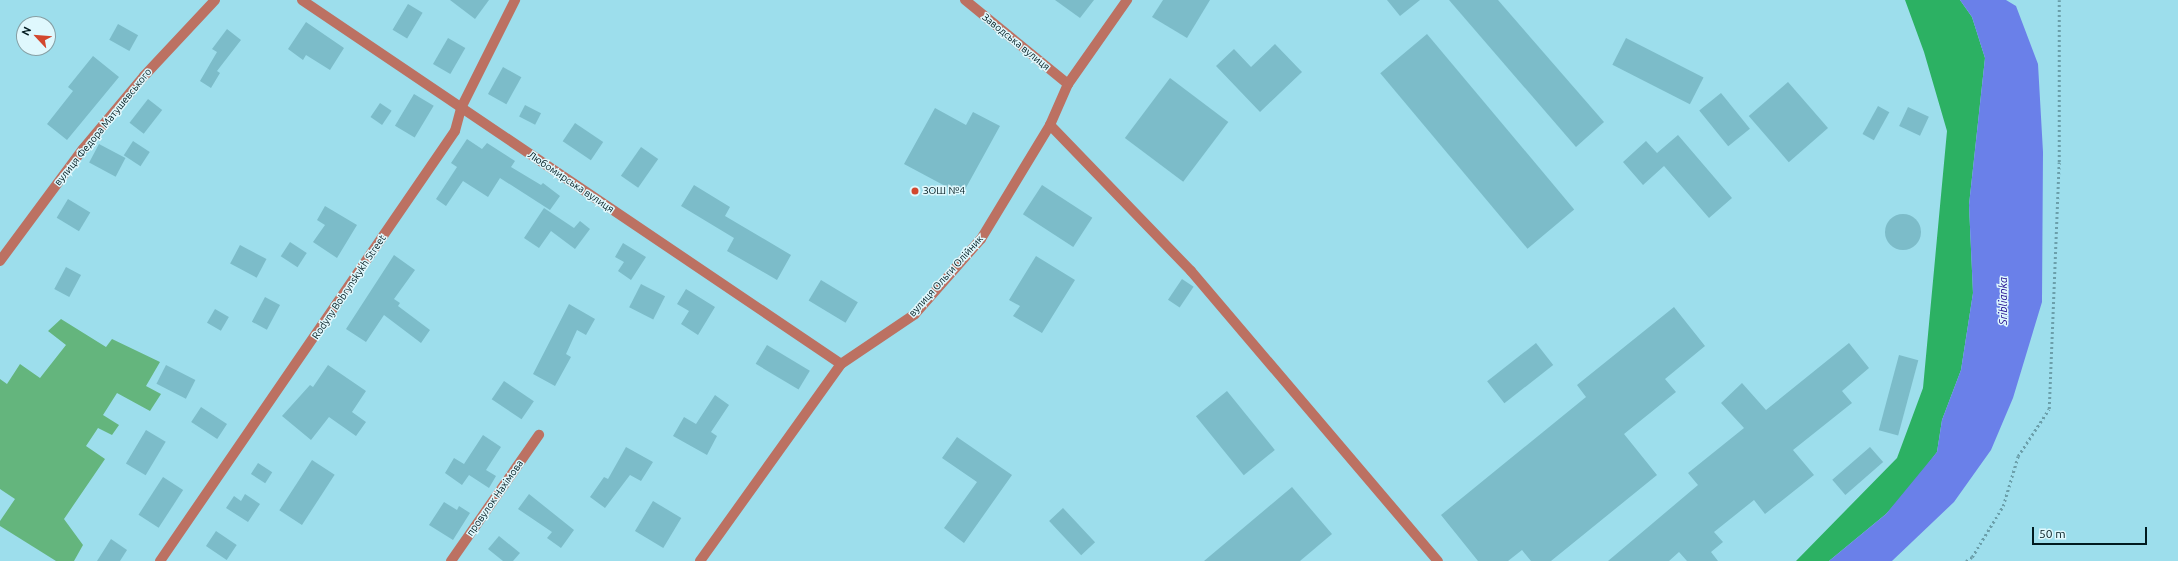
<!DOCTYPE html>
<meta charset="utf-8">
<style>
body{margin:0}
#map{position:relative;width:2178px;height:561px;overflow:hidden;background:#9ddeec;font-family:Ubuntu,sans-serif}
div>[style]{position:absolute}
.green>*{inset:0;background:#64b57d}
.forest>*{inset:0;background:#2cb163}
.water>*{inset:0;background:#6a80e9}
.building>*{inset:0;background:#7cbcc9;transform-origin:0 0}
.round{border-radius:50%}
.path>*{height:2.5px;margin-top:-1.25px;transform-origin:0;background:repeating-linear-gradient(90deg,#6b9faa 0 2px,transparent 0 5px)}
.minor>*{height:10px;margin:-5px;padding:0 5px;transform-origin:5px;border-radius:5px;background:#bc7162}
.dots>*{width:11px;height:11px;translate:-50% -50%;box-sizing:border-box;border:2px solid #dff8fd;border-radius:50%}
span{translate:-50% -50%;white-space:nowrap;text-align:center;line-height:1.15;-webkit-text-stroke:3px #dff8fd;paint-order:stroke}
.street-label{font-size:10px;color:#011a1f}
.poi-label{font-size:10px;color:#011a1f}
.left{translate:0 -50%;text-align:left}
.water-label{font-size:11px;color:#1c058b;font-style:italic}
.north{position:absolute;left:16px;top:16px;width:40px;height:40px;box-sizing:border-box;background:#dff8fd;border:1px solid #869fa4;border-radius:50%;rotate:296deg;font-size:11px;font-weight:700;line-height:16px;text-align:center;color:#011a1f}
.north::after{content:'';display:block;margin:auto;width:14px;height:18px;background:#d2472e;clip-path:polygon(50% 0,100% 100%,50% 72%,0 100%)}
.scale{position:absolute;left:2032px;top:527px;width:115px;height:18px;box-sizing:border-box;border:2px solid #011a1f;border-top:0;padding-left:5px;font-size:12px;line-height:14px;white-space:nowrap;color:#011a1f;-webkit-text-stroke:3px #dff8fd;paint-order:stroke}
</style>
<div id="map">
<div class="green">
<div style="clip-path:polygon(61px 319px,106px 347px,112px 339px,160px 362px,146px 386px,161px 394px,150px 411px,117px 393px,103px 415px,119px 425px,112px 435px,98px 428px,86px 446px,105px 459px,64px 519px,83px 545px,74px 561px,56px 561px,0 526px,0 521px,15px 499px,0 489px,0 379px,7px 384px,20px 364px,40px 378px,66px 345px,48px 331px)"></div>
</div>
<div class="forest">
<div style="clip-path:polygon(1905px 0,1960px 0,1972px 17px,1985px 58px,1969px 205px,1973px 293px,1961px 370px,1942px 420px,1937px 452px,1909px 489px,1886px 514px,1829px 561px,1796px 561px,1897px 458px,1923px 388px,1947px 131px,1924px 52px)"></div>
</div>
<div class="water">
<div style="clip-path:polygon(1960px 0,2006px 0,2016px 6px,2038px 64px,2043px 152px,2042px 302px,2013px 398px,1991px 450px,1954px 502px,1892px 561px,1829px 561px,1886px 514px,1937px 452px,1942px 420px,1961px 370px,1973px 293px,1969px 205px,1985px 58px,1972px 17px)"></div>
</div>
<div class="building">
<div style="clip-path:polygon(450px 0,489px 0,475px 19px)"></div>
<div style="clip-path:polygon(1055px 0,1094px 0,1080px 18px)"></div>
<div style="clip-path:polygon(1163px 0,1210px 0,1187px 38px,1152px 17px)"></div>
<div style="clip-path:polygon(1387px 0,1420px 0,1400px 16px)"></div>
<div style="clip-path:polygon(1449px 0,1498px 0,1604px 122px,1576px 147px)"></div>
<div style="left:408px;top:4px;width:17px;height:30px;rotate:31deg"></div>
<div style="clip-path:polygon(306px 22px,344px 48px,330px 70px,306px 55px,303px 60px,288px 49px)"></div>
<div style="left:118px;top:24px;width:23px;height:18px;rotate:29deg"></div>
<div style="clip-path:polygon(227px 29px,241px 40px,217px 71px,220px 73px,211px 88px,200px 81px,217px 52px,212px 49px)"></div>
<div style="left:1427px;top:34px;width:229px;height:61px;rotate:50deg"></div>
<div style="left:448px;top:38px;width:20px;height:30px;rotate:30deg"></div>
<div style="left:1626px;top:38px;width:87px;height:30px;rotate:27deg"></div>
<div style="clip-path:polygon(1275px 44px,1302px 72px,1260px 112px,1216px 66px,1234px 49px,1251px 67px)"></div>
<div style="clip-path:polygon(93px 56px,119px 77px,67px 140px,47px 124px,73px 91px,68px 87px)"></div>
<div style="left:503px;top:67px;width:21px;height:31px;rotate:29deg"></div>
<div style="left:1170px;top:78px;width:73px;height:75px;rotate:37deg"></div>
<div style="left:1788px;top:82px;width:61px;height:52px;rotate:49deg"></div>
<div style="left:1721px;top:93px;width:46px;height:28px;rotate:51deg"></div>
<div style="left:414px;top:94px;width:23px;height:37px;rotate:31deg"></div>
<div style="left:148px;top:99px;width:18px;height:30px;rotate:38deg"></div>
<div style="left:380px;top:103px;width:14px;height:17px;rotate:34deg"></div>
<div style="left:525px;top:105px;width:18px;height:13px;rotate:27deg"></div>
<div style="left:1878px;top:106px;width:13px;height:32px;rotate:29deg"></div>
<div style="left:1908px;top:107px;width:23px;height:21px;rotate:25deg"></div>
<div style="clip-path:polygon(935px 108px,966px 125px,973px 112px,1000px 126px,962px 195px,904px 164px)"></div>
<div style="left:575px;top:123px;width:34px;height:22px;rotate:34deg"></div>
<div style="clip-path:polygon(1678px 135px,1732px 198px,1709px 218px,1664px 166px,1643px 185px,1623px 162px,1646px 141px,1657px 153px)"></div>
<div style="clip-path:polygon(467px 139px,482px 149px,487px 143px,515px 161px,511px 167px,541px 185px,543px 183px,560px 196px,550px 210px,500px 178px,488px 197px,463px 181px,446px 206px,436px 199px,457px 167px,451px 163px)"></div>
<div style="left:133px;top:141px;width:20px;height:17px;rotate:33deg"></div>
<div style="left:99px;top:144px;width:30px;height:21px;rotate:28deg"></div>
<div style="left:641px;top:147px;width:21px;height:35px;rotate:35deg"></div>
<div style="clip-path:polygon(694px 185px,730px 207px,725px 216px,791px 255px,777px 280px,727px 251px,734px 238px,681px 206px)"></div>
<div style="left:1042px;top:185px;width:60px;height:35px;rotate:33deg"></div>
<div style="left:68px;top:199px;width:26px;height:22px;rotate:31deg"></div>
<div style="clip-path:polygon(325px 206px,357px 225px,337px 258px,313px 242px,325px 225px,317px 220px)"></div>
<div style="clip-path:polygon(544px 208px,574px 228px,580px 221px,590px 229px,575px 249px,551px 231px,539px 248px,524px 238px)"></div>
<div class="round" style="left:1885px;top:214px;width:36px;height:36px"></div>
<div style="left:290px;top:242px;width:20px;height:17px;rotate:33deg"></div>
<div style="clip-path:polygon(623px 243px,646px 257px,631px 280px,618px 271px,624px 262px,615px 257px)"></div>
<div style="left:240px;top:245px;width:30px;height:21px;rotate:28deg"></div>
<div style="clip-path:polygon(394px 255px,415px 270px,394px 299px,400px 303px,398px 306px,430px 330px,421px 343px,384px 315px,366px 342px,346px 329px)"></div>
<div style="clip-path:polygon(1036px 256px,1075px 280px,1042px 333px,1013px 316px,1020px 306px,1009px 300px)"></div>
<div style="left:66px;top:267px;width:17px;height:25px;rotate:28deg"></div>
<div style="left:1182px;top:279px;width:14px;height:25px;rotate:34deg"></div>
<div style="left:821px;top:280px;width:43px;height:24px;rotate:31deg"></div>
<div style="left:641px;top:284px;width:27px;height:26px;rotate:27deg"></div>
<div style="clip-path:polygon(686px 289px,715px 307px,698px 335px,681px 324px,689px 311px,677px 304px)"></div>
<div style="left:265px;top:297px;width:17px;height:28px;rotate:28deg"></div>
<div style="clip-path:polygon(569px 304px,595px 319px,586px 335px,577px 330px,566px 354px,571px 357px,555px 386px,533px 374px)"></div>
<div style="clip-path:polygon(1674px 307px,1705px 346px,1665px 379px,1676px 392px,1624px 434px,1657px 475px,1551px 561px,1531px 561px,1522px 550px,1508px 561px,1478px 561px,1441px 515px,1586px 397px,1577px 385px)"></div>
<div style="left:215px;top:309px;width:16px;height:16px;rotate:30deg"></div>
<div style="left:1536px;top:343px;width:28px;height:62px;rotate:52deg"></div>
<div style="clip-path:polygon(1849px 343px,1869px 368px,1842px 391px,1852px 403px,1793px 450px,1814px 475px,1765px 514px,1754px 500px,1714px 532px,1723px 542px,1711px 552px,1718px 561px,1687px 561px,1679px 552px,1669px 561px,1608px 561px,1698px 485px,1688px 473px,1744px 428px,1721px 403px,1742px 383px,1766px 410px)"></div>
<div style="left:767px;top:345px;width:50px;height:22px;rotate:31deg"></div>
<div style="left:1899px;top:355px;width:20px;height:78px;rotate:15deg"></div>
<div style="left:166px;top:365px;width:33px;height:21px;rotate:27deg"></div>
<div style="clip-path:polygon(328px 365px,366px 391px,352px 412px,366px 422px,356px 436px,329px 417px,311px 440px,282px 416px,310px 385px,313px 387px)"></div>
<div style="left:504px;top:381px;width:36px;height:22px;rotate:34deg"></div>
<div style="left:1227px;top:391px;width:76px;height:40px;rotate:51deg"></div>
<div style="clip-path:polygon(715px 395px,729px 405px,711px 432px,717px 436px,707px 455px,673px 436px,684px 417px,696px 424px)"></div>
<div style="left:201px;top:407px;width:31px;height:18px;rotate:33deg"></div>
<div style="left:146px;top:430px;width:23px;height:39px;rotate:31deg"></div>
<div style="clip-path:polygon(483px 435px,501px 447px,486px 470px,496px 476px,489px 488px,469px 475px,462px 485px,445px 473px,454px 458px,464px 464px)"></div>
<div style="clip-path:polygon(957px 437px,1012px 475px,964px 543px,944px 528px,977px 482px,942px 458px)"></div>
<div style="clip-path:polygon(626px 447px,653px 462px,641px 481px,630px 475px,605px 508px,590px 497px,604px 477px,608px 479px)"></div>
<div style="left:1870px;top:447px;width:20px;height:50px;rotate:49deg"></div>
<div style="left:312px;top:460px;width:27px;height:60px;rotate:33deg"></div>
<div style="left:258px;top:463px;width:17px;height:13px;rotate:33deg"></div>
<div style="left:163px;top:477px;width:24px;height:45px;rotate:33deg"></div>
<div style="clip-path:polygon(1292px 487px,1332px 534px,1300px 561px,1204px 561px)"></div>
<div style="clip-path:polygon(245px 494px,260px 504px,248px 522px,226px 508px,234px 496px,241px 501px)"></div>
<div style="clip-path:polygon(529px 494px,574px 530px,561px 548px,547px 538px,552px 532px,518px 509px)"></div>
<div style="left:653px;top:501px;width:33px;height:35px;rotate:31deg"></div>
<div style="clip-path:polygon(444px 502px,457px 510px,459px 506px,470px 513px,453px 540px,429px 525px)"></div>
<div style="left:1063px;top:508px;width:47px;height:19px;rotate:47deg"></div>
<div style="left:216px;top:531px;width:25px;height:18px;rotate:34deg"></div>
<div style="clip-path:polygon(499px 536px,520px 553px,513px 561px,503px 561px,488px 549px)"></div>
<div style="clip-path:polygon(111px 539px,127px 550px,120px 561px,97px 561px)"></div>
</div>
<div class="path">
<div style="left:1966px;top:561px;width:7px;rotate:-34deg"></div>
<div style="left:1972px;top:557px;width:60px;rotate:-58.7deg"></div>
<div style="left:2003px;top:506px;width:52px;rotate:-73.3deg"></div>
<div style="left:2018px;top:456px;width:56px;rotate:-56.6deg"></div>
<div style="left:2049px;top:409px;width:247px;rotate:-87.7deg"></div>
<div style="left:2059px;top:162px;width:162px;rotate:-90deg"></div>
</div>
<div class="minor">
<div style="left:302px;top:0;width:650px;rotate:34.03deg"></div>
<div style="left:965px;top:0;width:133px;rotate:39.2deg"></div>
<div style="left:1050px;top:125px;width:203px;rotate:46deg"></div>
<div style="left:1191px;top:271px;width:381px;rotate:49.6deg"></div>
<div style="left:0;top:261px;width:139px;rotate:-53.5deg"></div>
<div style="left:83px;top:149px;width:95px;rotate:-50.1deg"></div>
<div style="left:144px;top:76px;width:104px;rotate:-46.9deg"></div>
<div style="left:160px;top:561px;width:521px;rotate:-55.55deg"></div>
<div style="left:455px;top:131px;width:24px;rotate:-75deg"></div>
<div style="left:461px;top:108px;width:121px;rotate:-63.4deg"></div>
<div style="left:451px;top:561px;width:154px;rotate:-55.1deg"></div>
<div style="left:700px;top:561px;width:242px;rotate:-54.4deg"></div>
<div style="left:841px;top:364px;width:89px;rotate:-34deg"></div>
<div style="left:915px;top:314px;width:100px;rotate:-48.7deg"></div>
<div style="left:981px;top:239px;width:133px;rotate:-58.8deg"></div>
<div style="left:1050px;top:125px;width:45px;rotate:-66.3deg"></div>
<div style="left:1068px;top:84px;width:103px;rotate:-54.9deg"></div>
</div>
<div class="dots">
<div style="left:915px;top:191px;background:#d2472e"></div>
</div>
<div class="street-label">
<span style="left:1016px;top:42px;rotate:39deg">Заводська вулиця</span>
<span style="left:103px;top:127px;rotate:-51deg">вулиця Федора Матушевського</span>
<span style="left:571px;top:182px;rotate:34deg">Любомирська вулиця</span>
<span style="left:946px;top:276px;rotate:-48deg">вулиця Ольги Олійник</span>
<span style="left:349px;top:287px;rotate:-56deg">Rodyny Bobrynskykh Street</span>
<span style="left:495px;top:498px;rotate:-55deg">провулок Нахімова</span>
</div>
<div class="poi-label">
<span class="left" style="left:923px;top:191px">ЗОШ №4</span>
</div>
<div class="water-label">
<span style="left:2003px;top:301px;rotate:-90deg">Sriblianka</span>
</div>
<div class="north">N</div>
<div class="scale">50 m</div>
</div>
